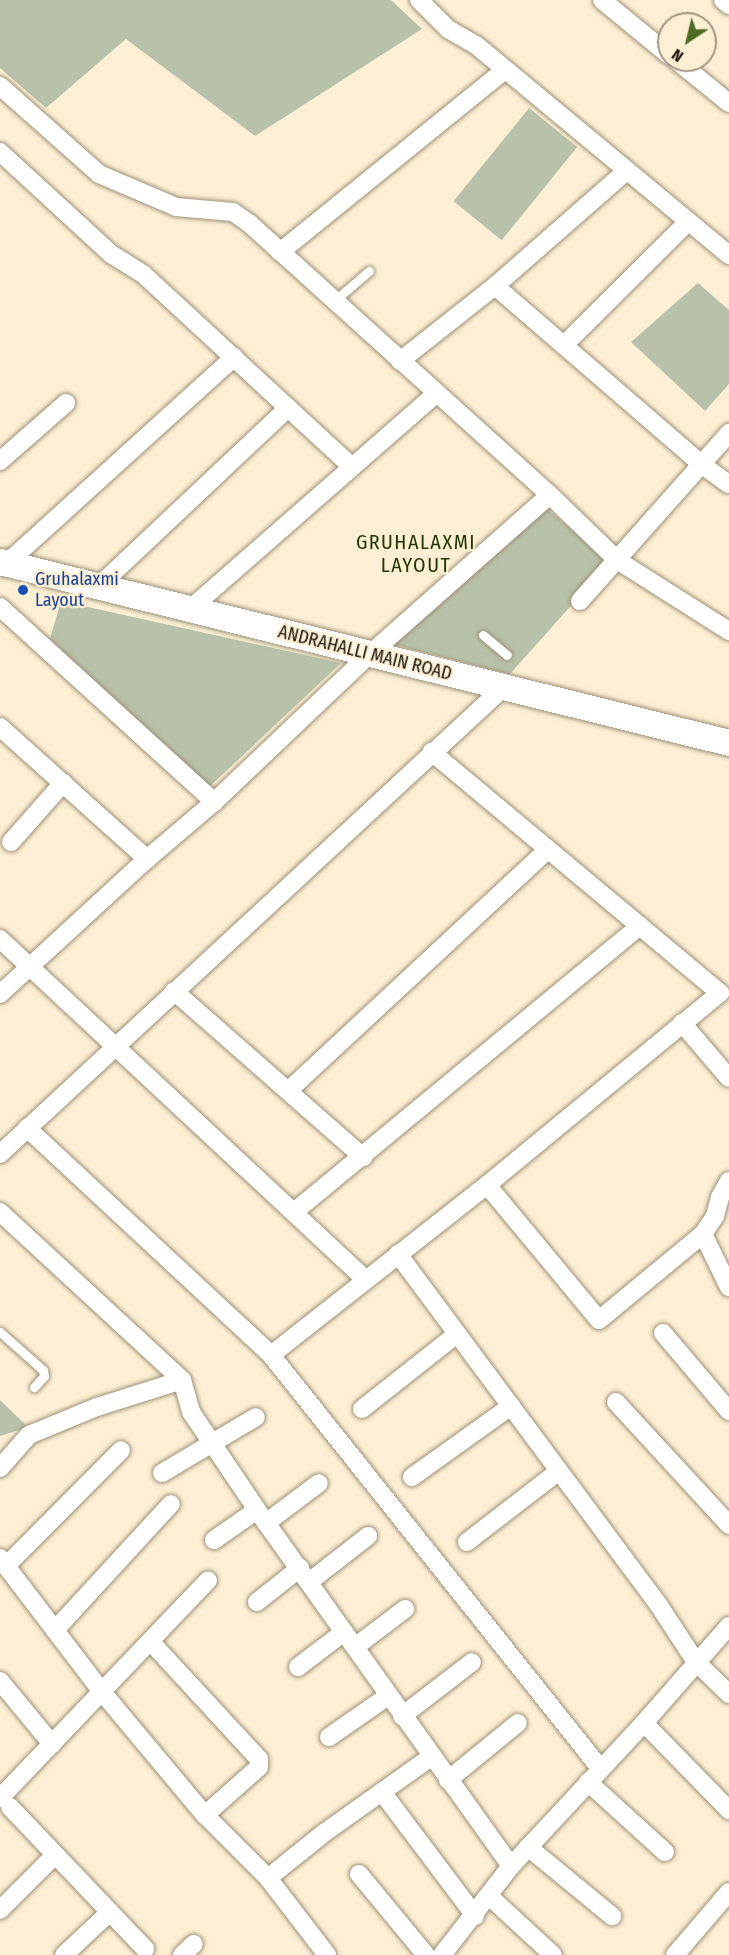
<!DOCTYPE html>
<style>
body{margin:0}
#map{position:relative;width:729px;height:1955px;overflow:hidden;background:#fdefd3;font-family:"Fira Sans Condensed",sans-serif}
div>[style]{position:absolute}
.green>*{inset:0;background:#b8c2aa;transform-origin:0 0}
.roads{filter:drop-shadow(0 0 2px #9d9077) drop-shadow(0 0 2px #9d9077)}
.lane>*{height:9px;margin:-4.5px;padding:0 4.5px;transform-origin:4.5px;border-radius:4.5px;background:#fff}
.street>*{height:18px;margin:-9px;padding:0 9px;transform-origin:9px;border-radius:9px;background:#fff}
.secondary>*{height:26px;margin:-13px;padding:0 13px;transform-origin:13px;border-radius:13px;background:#fff}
.dots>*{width:16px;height:16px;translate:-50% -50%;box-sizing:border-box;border:3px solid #fdefd3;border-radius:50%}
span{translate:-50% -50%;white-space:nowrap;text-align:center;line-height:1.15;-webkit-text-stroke:4.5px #fdefd3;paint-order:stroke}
.transit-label{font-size:18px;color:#164399}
.left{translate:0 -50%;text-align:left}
.street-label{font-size:18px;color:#19150b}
.neighbourhood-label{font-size:20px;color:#213602;letter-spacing:1.5px}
.north{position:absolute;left:657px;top:12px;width:60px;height:60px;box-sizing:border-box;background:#fdefd3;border:2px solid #a29883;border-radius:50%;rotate:215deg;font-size:16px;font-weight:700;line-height:24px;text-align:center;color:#19150b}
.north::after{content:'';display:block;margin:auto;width:21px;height:27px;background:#4c6c23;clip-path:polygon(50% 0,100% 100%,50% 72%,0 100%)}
</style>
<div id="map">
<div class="green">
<div style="clip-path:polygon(0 0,391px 0,422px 29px,255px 136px,126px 39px,46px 108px,0 68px)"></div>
<div style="left:529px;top:108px;width:62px;height:120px;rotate:39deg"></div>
<div style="clip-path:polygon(698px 283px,729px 310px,729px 384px,705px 411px,631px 342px)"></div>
<div style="clip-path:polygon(546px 508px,610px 562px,510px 674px,392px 644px)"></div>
<div style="clip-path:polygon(61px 601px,341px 663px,207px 789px,50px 639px)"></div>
<div style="clip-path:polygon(0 1400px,28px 1427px,0 1436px)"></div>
</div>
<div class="roads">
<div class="lane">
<div style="left:334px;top:301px;width:46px;rotate:-40.6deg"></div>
<div style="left:483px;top:635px;width:31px;rotate:40deg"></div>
<div style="left:0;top:1332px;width:57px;rotate:41.5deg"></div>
<div style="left:43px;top:1370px;width:6px;rotate:81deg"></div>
<div style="left:44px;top:1376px;width:15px;rotate:132deg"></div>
</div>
<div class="street">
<div style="left:419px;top:0;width:41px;rotate:45deg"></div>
<div style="left:448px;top:29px;width:32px;rotate:30deg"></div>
<div style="left:476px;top:45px;width:329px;rotate:39.7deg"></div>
<div style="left:602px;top:0;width:87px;rotate:39.4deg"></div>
<div style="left:723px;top:0;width:8px;rotate:40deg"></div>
<div style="left:676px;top:60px;width:68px;rotate:39.1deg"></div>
<div style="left:0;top:86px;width:132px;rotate:41.6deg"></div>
<div style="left:99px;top:174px;width:84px;rotate:23.2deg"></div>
<div style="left:176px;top:207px;width:57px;rotate:5deg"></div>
<div style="left:233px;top:212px;width:21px;rotate:35deg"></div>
<div style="left:250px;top:224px;width:404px;rotate:42.1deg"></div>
<div style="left:550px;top:495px;width:93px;rotate:44.1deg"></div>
<div style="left:617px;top:560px;width:133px;rotate:32.4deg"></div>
<div style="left:0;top:152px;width:151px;rotate:42.6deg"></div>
<div style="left:111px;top:254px;width:38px;rotate:32deg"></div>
<div style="left:143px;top:274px;width:284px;rotate:42.7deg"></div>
<div style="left:280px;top:252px;width:289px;rotate:-39deg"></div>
<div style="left:495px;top:286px;width:272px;rotate:40.8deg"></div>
<div style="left:701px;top:464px;width:34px;rotate:36deg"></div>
<div style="left:564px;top:345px;width:175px;rotate:-44.8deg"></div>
<div style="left:400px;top:361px;width:121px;rotate:-38.3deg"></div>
<div style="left:495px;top:286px;width:173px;rotate:-41.2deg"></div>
<div style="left:0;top:461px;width:88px;rotate:-41.3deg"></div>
<div style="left:6px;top:564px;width:308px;rotate:-42.2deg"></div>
<div style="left:99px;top:586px;width:260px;rotate:-43.3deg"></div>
<div style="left:580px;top:601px;width:225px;rotate:-48.4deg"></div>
<div style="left:0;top:607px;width:290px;rotate:42.3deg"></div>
<div style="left:190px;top:609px;width:327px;rotate:-41.2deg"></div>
<div style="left:0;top:727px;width:198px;rotate:41.9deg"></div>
<div style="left:11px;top:842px;width:79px;rotate:-48.6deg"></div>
<div style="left:0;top:939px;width:500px;rotate:42.97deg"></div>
<div style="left:174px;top:991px;width:252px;rotate:41.3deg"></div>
<div style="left:0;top:994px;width:200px;rotate:-42.6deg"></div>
<div style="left:147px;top:859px;width:88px;rotate:-40.4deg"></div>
<div style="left:214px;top:802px;width:215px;rotate:-43.5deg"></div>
<div style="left:370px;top:654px;width:240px;rotate:-41.5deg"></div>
<div style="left:682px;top:1023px;width:72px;rotate:49.5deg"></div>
<div style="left:288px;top:1091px;width:355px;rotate:-42.9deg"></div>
<div style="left:27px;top:1128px;width:333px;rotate:42.9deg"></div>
<div style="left:271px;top:1355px;width:528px;rotate:51.46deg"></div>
<div style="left:0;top:1154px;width:687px;rotate:-42.82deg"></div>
<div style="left:487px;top:1185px;width:175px;rotate:50.3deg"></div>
<div style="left:599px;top:1320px;width:135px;rotate:-39.6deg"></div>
<div style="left:703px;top:1234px;width:22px;rotate:-56deg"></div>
<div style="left:715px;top:1216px;width:20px;rotate:-75deg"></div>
<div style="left:720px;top:1197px;width:18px;rotate:-61deg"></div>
<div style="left:0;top:1212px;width:248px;rotate:42.7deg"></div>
<div style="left:182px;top:1380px;width:33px;rotate:74deg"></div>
<div style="left:191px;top:1412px;width:118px;rotate:56deg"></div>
<div style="left:257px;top:1510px;width:437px;rotate:54.5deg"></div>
<div style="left:294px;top:1212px;width:449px;rotate:-39.6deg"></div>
<div style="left:703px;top:1234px;width:59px;rotate:63.9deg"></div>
<div style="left:398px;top:1254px;width:436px;rotate:53.4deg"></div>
<div style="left:658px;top:1604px;width:69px;rotate:56.8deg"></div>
<div style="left:696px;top:1662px;width:46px;rotate:44.1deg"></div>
<div style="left:663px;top:1333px;width:102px;rotate:49.8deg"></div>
<div style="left:271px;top:1355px;width:275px;rotate:-38.2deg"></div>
<div style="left:487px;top:1185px;width:302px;rotate:-39.5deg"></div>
<div style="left:720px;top:993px;width:376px;rotate:-140.1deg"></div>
<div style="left:616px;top:1402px;width:167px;rotate:47.4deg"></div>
<div style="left:362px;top:1409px;width:121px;rotate:-38.3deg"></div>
<div style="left:0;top:1468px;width:44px;rotate:-48.7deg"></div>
<div style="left:29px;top:1435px;width:74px;rotate:-22.4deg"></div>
<div style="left:97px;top:1407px;width:89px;rotate:-17.6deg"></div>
<div style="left:162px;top:1473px;width:109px;rotate:-30.8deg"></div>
<div style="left:412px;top:1477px;width:122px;rotate:-35.6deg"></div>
<div style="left:266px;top:1523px;width:66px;rotate:-37deg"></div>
<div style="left:214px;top:1540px;width:52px;rotate:-34.9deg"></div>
<div style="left:467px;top:1542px;width:116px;rotate:-37.7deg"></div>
<div style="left:0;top:1558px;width:168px;rotate:52.7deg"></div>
<div style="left:102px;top:1692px;width:160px;rotate:50.1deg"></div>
<div style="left:205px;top:1815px;width:89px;rotate:45deg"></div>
<div style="left:268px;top:1878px;width:97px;rotate:52.5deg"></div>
<div style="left:6px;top:1566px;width:163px;rotate:-45.2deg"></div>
<div style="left:309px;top:1582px;width:75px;rotate:-37.9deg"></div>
<div style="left:257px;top:1602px;width:55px;rotate:-38.3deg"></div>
<div style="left:55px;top:1630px;width:171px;rotate:-47.4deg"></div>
<div style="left:150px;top:1641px;width:161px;rotate:47.3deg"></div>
<div style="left:259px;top:1759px;width:8px;rotate:90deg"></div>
<div style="left:259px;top:1767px;width:72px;rotate:138.4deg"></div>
<div style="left:355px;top:1647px;width:63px;rotate:-37.2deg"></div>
<div style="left:298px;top:1667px;width:58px;rotate:-37.3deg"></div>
<div style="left:0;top:1681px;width:82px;rotate:50.5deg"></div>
<div style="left:402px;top:1716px;width:88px;rotate:-37.6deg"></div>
<div style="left:644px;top:1723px;width:122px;rotate:45.7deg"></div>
<div style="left:329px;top:1737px;width:72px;rotate:-34.8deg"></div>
<div style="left:448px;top:1780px;width:90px;rotate:-39.2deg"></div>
<div style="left:588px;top:1782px;width:104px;rotate:42.3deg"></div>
<div style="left:382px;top:1792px;width:155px;rotate:53.1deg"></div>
<div style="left:0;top:1798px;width:301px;rotate:-46.3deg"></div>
<div style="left:10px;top:1807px;width:196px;rotate:46.4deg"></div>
<div style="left:528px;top:1847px;width:109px;rotate:39.4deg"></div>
<div style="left:359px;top:1874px;width:105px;rotate:50.4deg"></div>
<div style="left:268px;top:1878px;width:72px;rotate:-38.8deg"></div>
<div style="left:324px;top:1833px;width:131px;rotate:-35.4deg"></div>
<div style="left:489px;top:1896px;width:87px;rotate:42.7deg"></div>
<div style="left:0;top:1910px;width:78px;rotate:-45deg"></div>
<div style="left:64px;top:1955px;width:63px;rotate:-43.1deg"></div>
<div style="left:182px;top:1955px;width:16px;rotate:-43deg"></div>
<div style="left:442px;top:1955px;width:113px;rotate:-52.2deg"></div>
<div style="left:511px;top:1866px;width:195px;rotate:-47.1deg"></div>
<div style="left:644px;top:1723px;width:129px;rotate:-48.8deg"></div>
<div style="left:675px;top:1955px;width:83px;rotate:-49.4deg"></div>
</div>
<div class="secondary">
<div style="left:0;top:562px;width:751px;rotate:13.94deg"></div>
</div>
</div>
<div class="dots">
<div style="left:23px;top:590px;background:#1a4fb4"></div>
</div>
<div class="transit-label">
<span class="left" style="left:35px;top:590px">Gruhalaxmi<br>Layout</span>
</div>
<div class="street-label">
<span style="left:365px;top:653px;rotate:14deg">ANDRAHALLI MAIN ROAD</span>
</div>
<div class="neighbourhood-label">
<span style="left:416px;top:554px">GRUHALAXMI<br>LAYOUT</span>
</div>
<div class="north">N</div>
</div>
